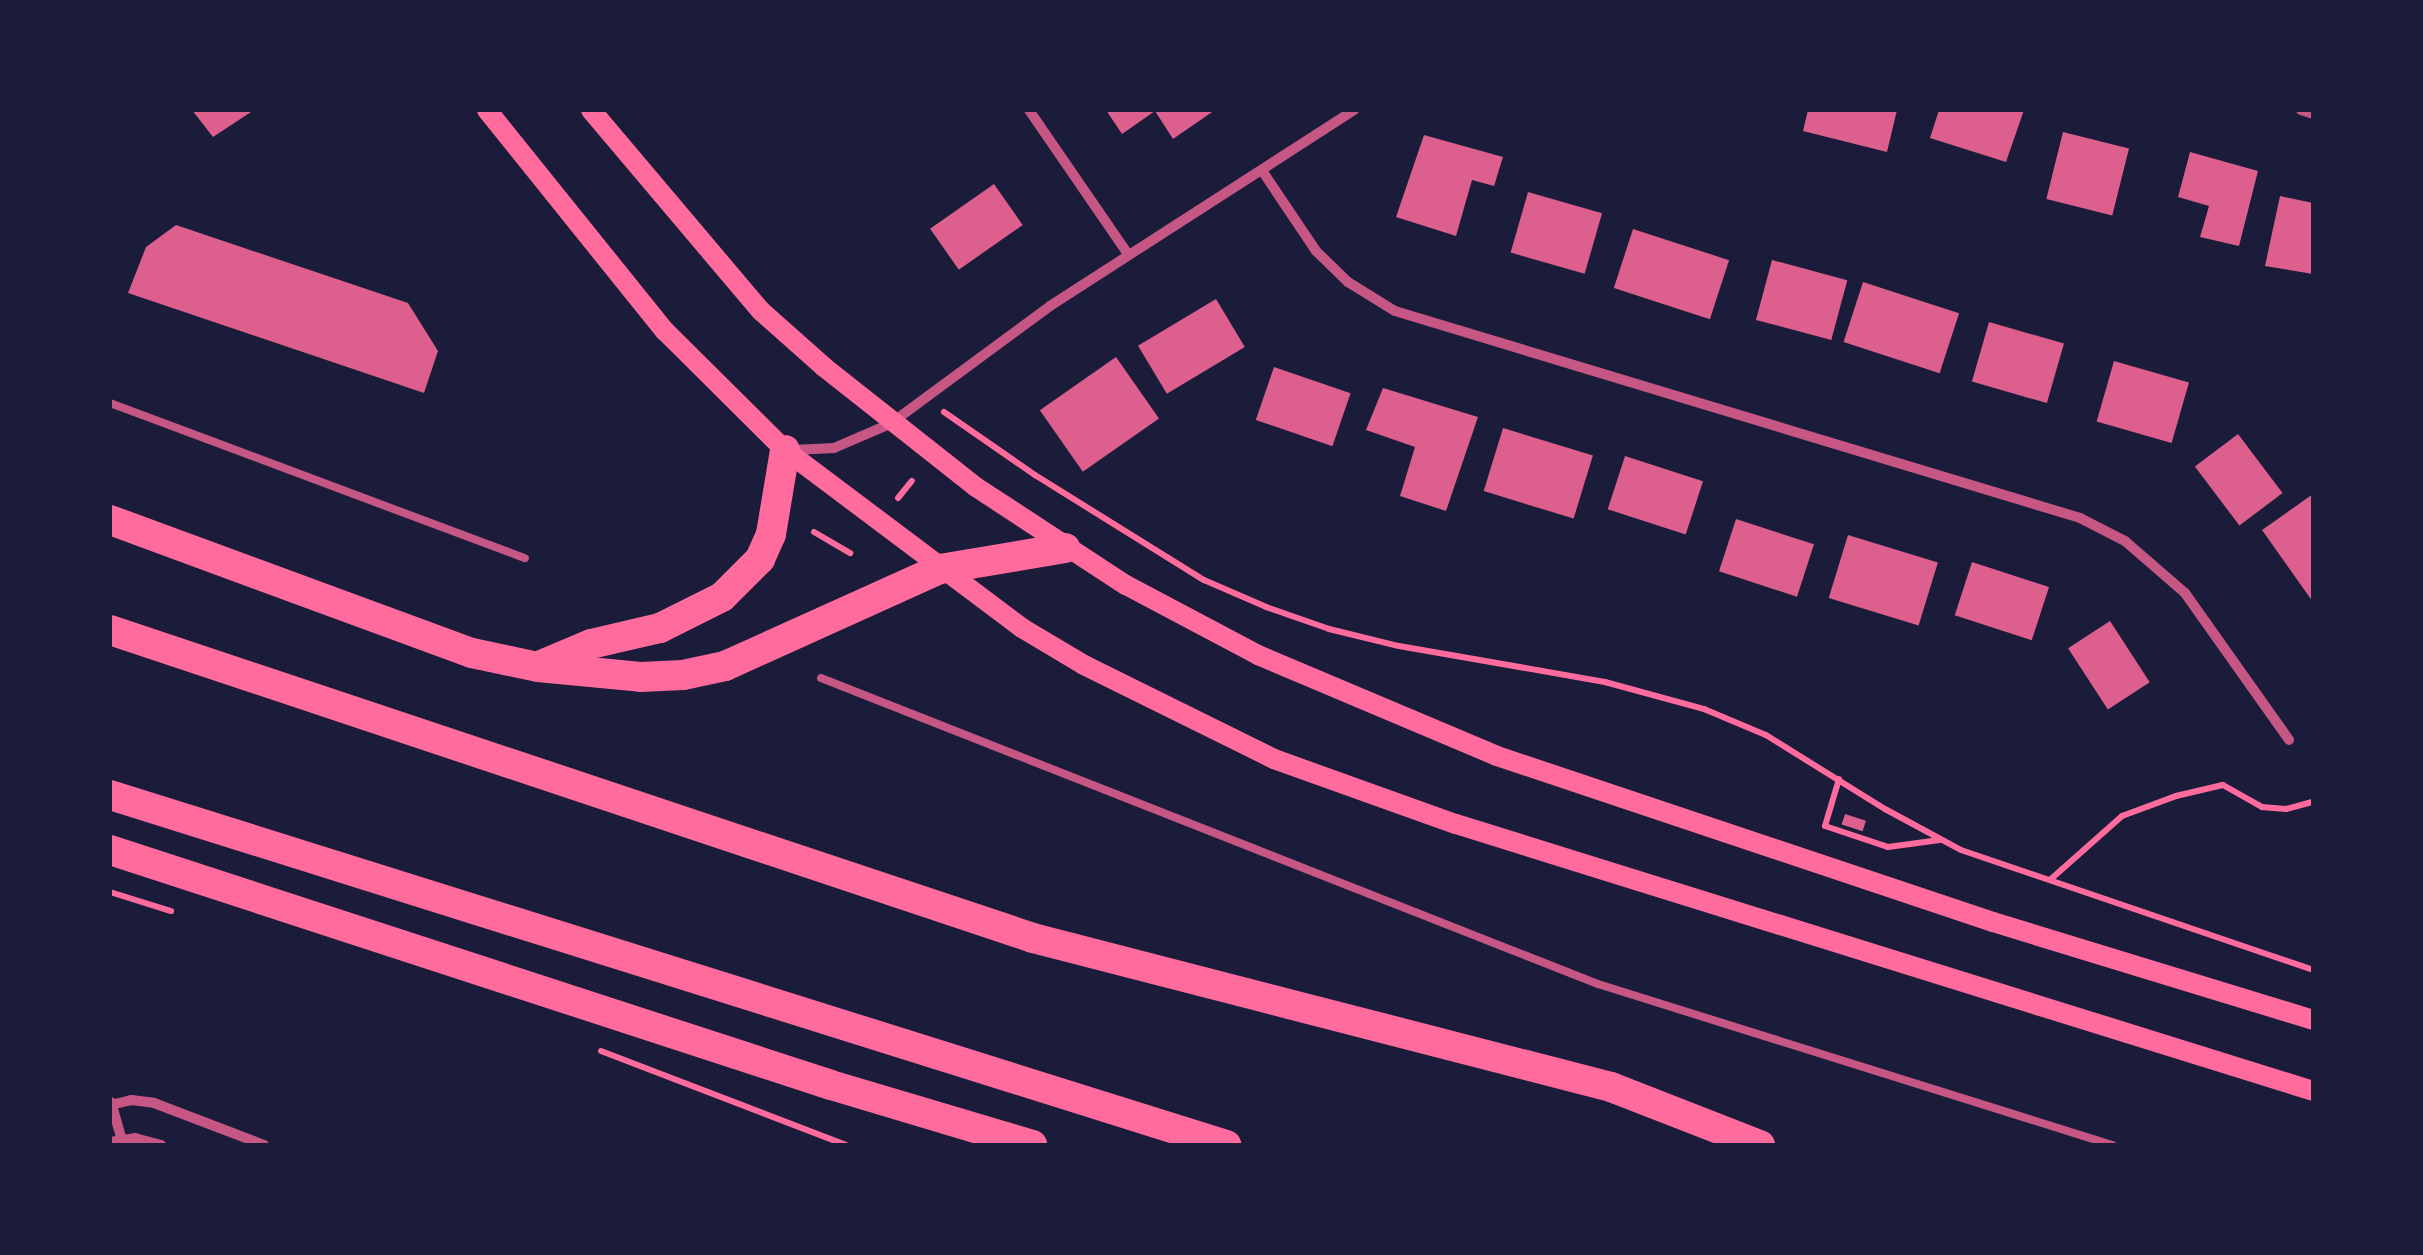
<!DOCTYPE html>
<style>
body{margin:0}
#map{position:relative;width:2423px;height:1255px;overflow:hidden;background:#1b1b3a;font-family:Arial,sans-serif}
div>[style]{position:absolute}
.building>*{inset:0;background:#dd5f8e;transform-origin:0 0}
.path>*{height:6px;margin:-3px;padding:0 3px;transform-origin:3px;border-radius:3px;background:#ff6b9d}
.service>*{height:8px;margin:-4px;padding:0 4px;transform-origin:4px;border-radius:4px;background:#c65784}
.minor>*{height:10px;margin:-5px;padding:0 5px;transform-origin:5px;border-radius:5px;background:#c65784}
.secondary>*{height:20px;margin:-10px;padding:0 10px;transform-origin:10px;border-radius:10px;background:#ff6b9d}
.motorway>*{height:30px;margin:-15px;padding:0 15px;transform-origin:15px;border-radius:15px;background:#ff6b9d}
span{translate:-50% -50%;white-space:nowrap;text-align:center;line-height:1.15;-webkit-text-stroke:9px #1b1b3a;paint-order:stroke}
.frame{position:absolute;inset:0;border:112px solid #1b1b3a;pointer-events:none}
</style>
<div id="map">
<div class="building">
<div style="clip-path:polygon(192px 110px,254px 110px,213px 137px)"></div>
<div style="clip-path:polygon(1106px 110px,1215px 110px,1173px 139px,1155px 111px,1122px 134px)"></div>
<div style="clip-path:polygon(1808px 110px,1897px 110px,1887px 152px,1803px 131px)"></div>
<div style="clip-path:polygon(1939px 110px,2024px 110px,2006px 162px,1930px 138px)"></div>
<div style="left:2063px;top:132px;width:68px;height:69px;rotate:14deg"></div>
<div style="clip-path:polygon(1424px 135px,1503px 157px,1494px 186px,1472px 180px,1456px 236px,1396px 217px)"></div>
<div style="clip-path:polygon(2190px 152px,2258px 171px,2239px 246px,2200px 237px,2209px 206px,2178px 197px)"></div>
<div style="left:994px;top:184px;width:50px;height:78px;rotate:55deg"></div>
<div style="left:1528px;top:192px;width:77px;height:63px;rotate:16deg"></div>
<div style="clip-path:polygon(2280px 196px,2313px 203px,2313px 274px,2265px 266px)"></div>
<div style="clip-path:polygon(176px 225px,408px 303px,438px 351px,424px 393px,128px 293px,146px 247px)"></div>
<div style="left:1633px;top:229px;width:101px;height:62px;rotate:18deg"></div>
<div style="left:1772px;top:260px;width:78px;height:62px;rotate:15deg"></div>
<div style="left:1863px;top:282px;width:101px;height:63px;rotate:18deg"></div>
<div style="left:1216px;top:299px;width:56px;height:91px;rotate:59deg"></div>
<div style="left:1989px;top:322px;width:78px;height:62px;rotate:16deg"></div>
<div style="left:1116px;top:357px;width:75px;height:93px;rotate:55deg"></div>
<div style="left:2114px;top:361px;width:78px;height:63px;rotate:16deg"></div>
<div style="left:1274px;top:367px;width:81px;height:56px;rotate:19deg"></div>
<div style="clip-path:polygon(1383px 388px,1478px 417px,1446px 511px,1400px 496px,1415px 447px,1366px 430px)"></div>
<div style="left:1503px;top:428px;width:94px;height:66px;rotate:17deg"></div>
<div style="left:2238px;top:434px;width:74px;height:54px;rotate:53deg"></div>
<div style="left:1625px;top:456px;width:82px;height:56px;rotate:18deg"></div>
<div style="clip-path:polygon(2313px 494px,2313px 602px,2262px 530px)"></div>
<div style="left:1736px;top:519px;width:82px;height:55px;rotate:18deg"></div>
<div style="left:1848px;top:535px;width:94px;height:66px;rotate:17deg"></div>
<div style="left:1972px;top:562px;width:81px;height:56px;rotate:18deg"></div>
<div style="left:2110px;top:621px;width:73px;height:50px;rotate:57deg"></div>
<div style="left:1845px;top:814px;width:22px;height:11px;rotate:18deg"></div>
</div>
<div class="path">
<div style="left:944px;top:412px;width:111px;rotate:34.7deg"></div>
<div style="left:1035px;top:475px;width:199px;rotate:31.9deg"></div>
<div style="left:1204px;top:580px;width:68px;rotate:23.5deg"></div>
<div style="left:1266px;top:607px;width:67px;rotate:19.2deg"></div>
<div style="left:1329px;top:629px;width:72px;rotate:13.7deg"></div>
<div style="left:1399px;top:646px;width:209px;rotate:9.9deg"></div>
<div style="left:1605px;top:682px;width:103px;rotate:15.3deg"></div>
<div style="left:1704px;top:709px;width:67px;rotate:22.8deg"></div>
<div style="left:1766px;top:735px;width:140px;rotate:31.9deg"></div>
<div style="left:1885px;top:809px;width:86px;rotate:28.3deg"></div>
<div style="left:1961px;top:850px;width:372px;rotate:18.8deg"></div>
<div style="left:898px;top:498px;width:22px;rotate:-51deg"></div>
<div style="left:814px;top:532px;width:42px;rotate:30.3deg"></div>
<div style="left:1839px;top:779px;width:49px;rotate:106.6deg"></div>
<div style="left:1825px;top:826px;width:66px;rotate:18.4deg"></div>
<div style="left:1888px;top:847px;width:52px;rotate:-7.7deg"></div>
<div style="left:2051px;top:879px;width:95px;rotate:-41.6deg"></div>
<div style="left:2122px;top:816px;width:58px;rotate:-20.3deg"></div>
<div style="left:2176px;top:796px;width:48px;rotate:-13.2deg"></div>
<div style="left:2223px;top:785px;width:45px;rotate:29.4deg"></div>
<div style="left:2262px;top:807px;width:24px;rotate:5deg"></div>
<div style="left:2286px;top:809px;width:28px;rotate:-15deg"></div>
<div style="left:110px;top:892px;width:64px;rotate:17.3deg"></div>
<div style="left:601px;top:1051px;width:262px;rotate:21deg"></div>
</div>
<div class="service">
<div style="left:110px;top:403px;width:443px;rotate:20.5deg"></div>
<div style="left:821px;top:678px;width:835px;rotate:21.5deg"></div>
<div style="left:1598px;top:984px;width:539px;rotate:17.39deg"></div>
</div>
<div class="minor">
<div style="left:1029px;top:110px;width:175px;rotate:55.5deg"></div>
<div style="left:2301px;top:110px;width:13px;rotate:18deg"></div>
<div style="left:1263px;top:172px;width:95px;rotate:56.1deg"></div>
<div style="left:1316px;top:251px;width:45px;rotate:44.1deg"></div>
<div style="left:1348px;top:282px;width:55px;rotate:31.7deg"></div>
<div style="left:1395px;top:311px;width:716px;rotate:16.81deg"></div>
<div style="left:2080px;top:518px;width:51px;rotate:27.1deg"></div>
<div style="left:2125px;top:541px;width:79px;rotate:40.9deg"></div>
<div style="left:2185px;top:593px;width:180px;rotate:54.7deg"></div>
<div style="left:793px;top:450px;width:41px;rotate:-2.8deg"></div>
<div style="left:834px;top:448px;width:61px;rotate:-23.2deg"></div>
<div style="left:890px;top:424px;width:199px;rotate:-36.4deg"></div>
<div style="left:1050px;top:306px;width:362px;rotate:-32.8deg"></div>
<div style="left:111px;top:1102px;width:37px;rotate:74deg"></div>
<div style="left:110px;top:1105px;width:22px;rotate:-13deg"></div>
<div style="left:131px;top:1100px;width:23px;rotate:7deg"></div>
<div style="left:154px;top:1103px;width:118px;rotate:20.9deg"></div>
<div style="left:110px;top:1142px;width:25px;rotate:-9deg"></div>
<div style="left:135px;top:1138px;width:27px;rotate:15deg"></div>
</div>
<div class="secondary">
<div style="left:487px;top:110px;width:284px;rotate:51.2deg"></div>
<div style="left:665px;top:331px;width:169px;rotate:44.8deg"></div>
<div style="left:785px;top:450px;width:296px;rotate:36.9deg"></div>
<div style="left:1022px;top:628px;width:72px;rotate:30.8deg"></div>
<div style="left:1084px;top:665px;width:212px;rotate:26.3deg"></div>
<div style="left:1274px;top:759px;width:193px;rotate:19.7deg"></div>
<div style="left:1456px;top:824px;width:898px;rotate:17.3deg"></div>
<div style="left:591px;top:110px;width:263px;rotate:49.8deg"></div>
<div style="left:761px;top:311px;width:84px;rotate:41.6deg"></div>
<div style="left:824px;top:367px;width:194px;rotate:38.3deg"></div>
<div style="left:976px;top:487px;width:179px;rotate:33.2deg"></div>
<div style="left:1126px;top:585px;width:149px;rotate:27.9deg"></div>
<div style="left:1258px;top:655px;width:259px;rotate:22.9deg"></div>
<div style="left:1497px;top:756px;width:523px;rotate:18.5deg"></div>
<div style="left:1993px;top:922px;width:335px;rotate:17deg"></div>
</div>
<div class="motorway">
<div style="left:110px;top:520px;width:386px;rotate:20.2deg"></div>
<div style="left:472px;top:653px;width:67px;rotate:12deg"></div>
<div style="left:538px;top:667px;width:103px;rotate:5.5deg"></div>
<div style="left:641px;top:677px;width:42px;rotate:-2.7deg"></div>
<div style="left:683px;top:675px;width:43px;rotate:-12.1deg"></div>
<div style="left:725px;top:666px;width:236px;rotate:-24.3deg"></div>
<div style="left:940px;top:569px;width:127px;rotate:-9.5deg"></div>
<div style="left:110px;top:630px;width:973px;rotate:18.45deg"></div>
<div style="left:1033px;top:938px;width:597px;rotate:14.46deg"></div>
<div style="left:1611px;top:1087px;width:160px;rotate:21.3deg"></div>
<div style="left:541px;top:665px;width:54px;rotate:-22.8deg"></div>
<div style="left:591px;top:644px;width:71px;rotate:-13.1deg"></div>
<div style="left:660px;top:628px;width:69px;rotate:-26.6deg"></div>
<div style="left:722px;top:597px;width:54px;rotate:-45deg"></div>
<div style="left:760px;top:559px;width:27px;rotate:-66deg"></div>
<div style="left:771px;top:534px;width:85px;rotate:-80.5deg"></div>
<div style="left:110px;top:795px;width:1170px;rotate:17.41deg"></div>
<div style="left:110px;top:850px;width:758px;rotate:18.05deg"></div>
<div style="left:831px;top:1085px;width:210px;rotate:16.6deg"></div>
</div>
<div class="frame"></div>
</div>
